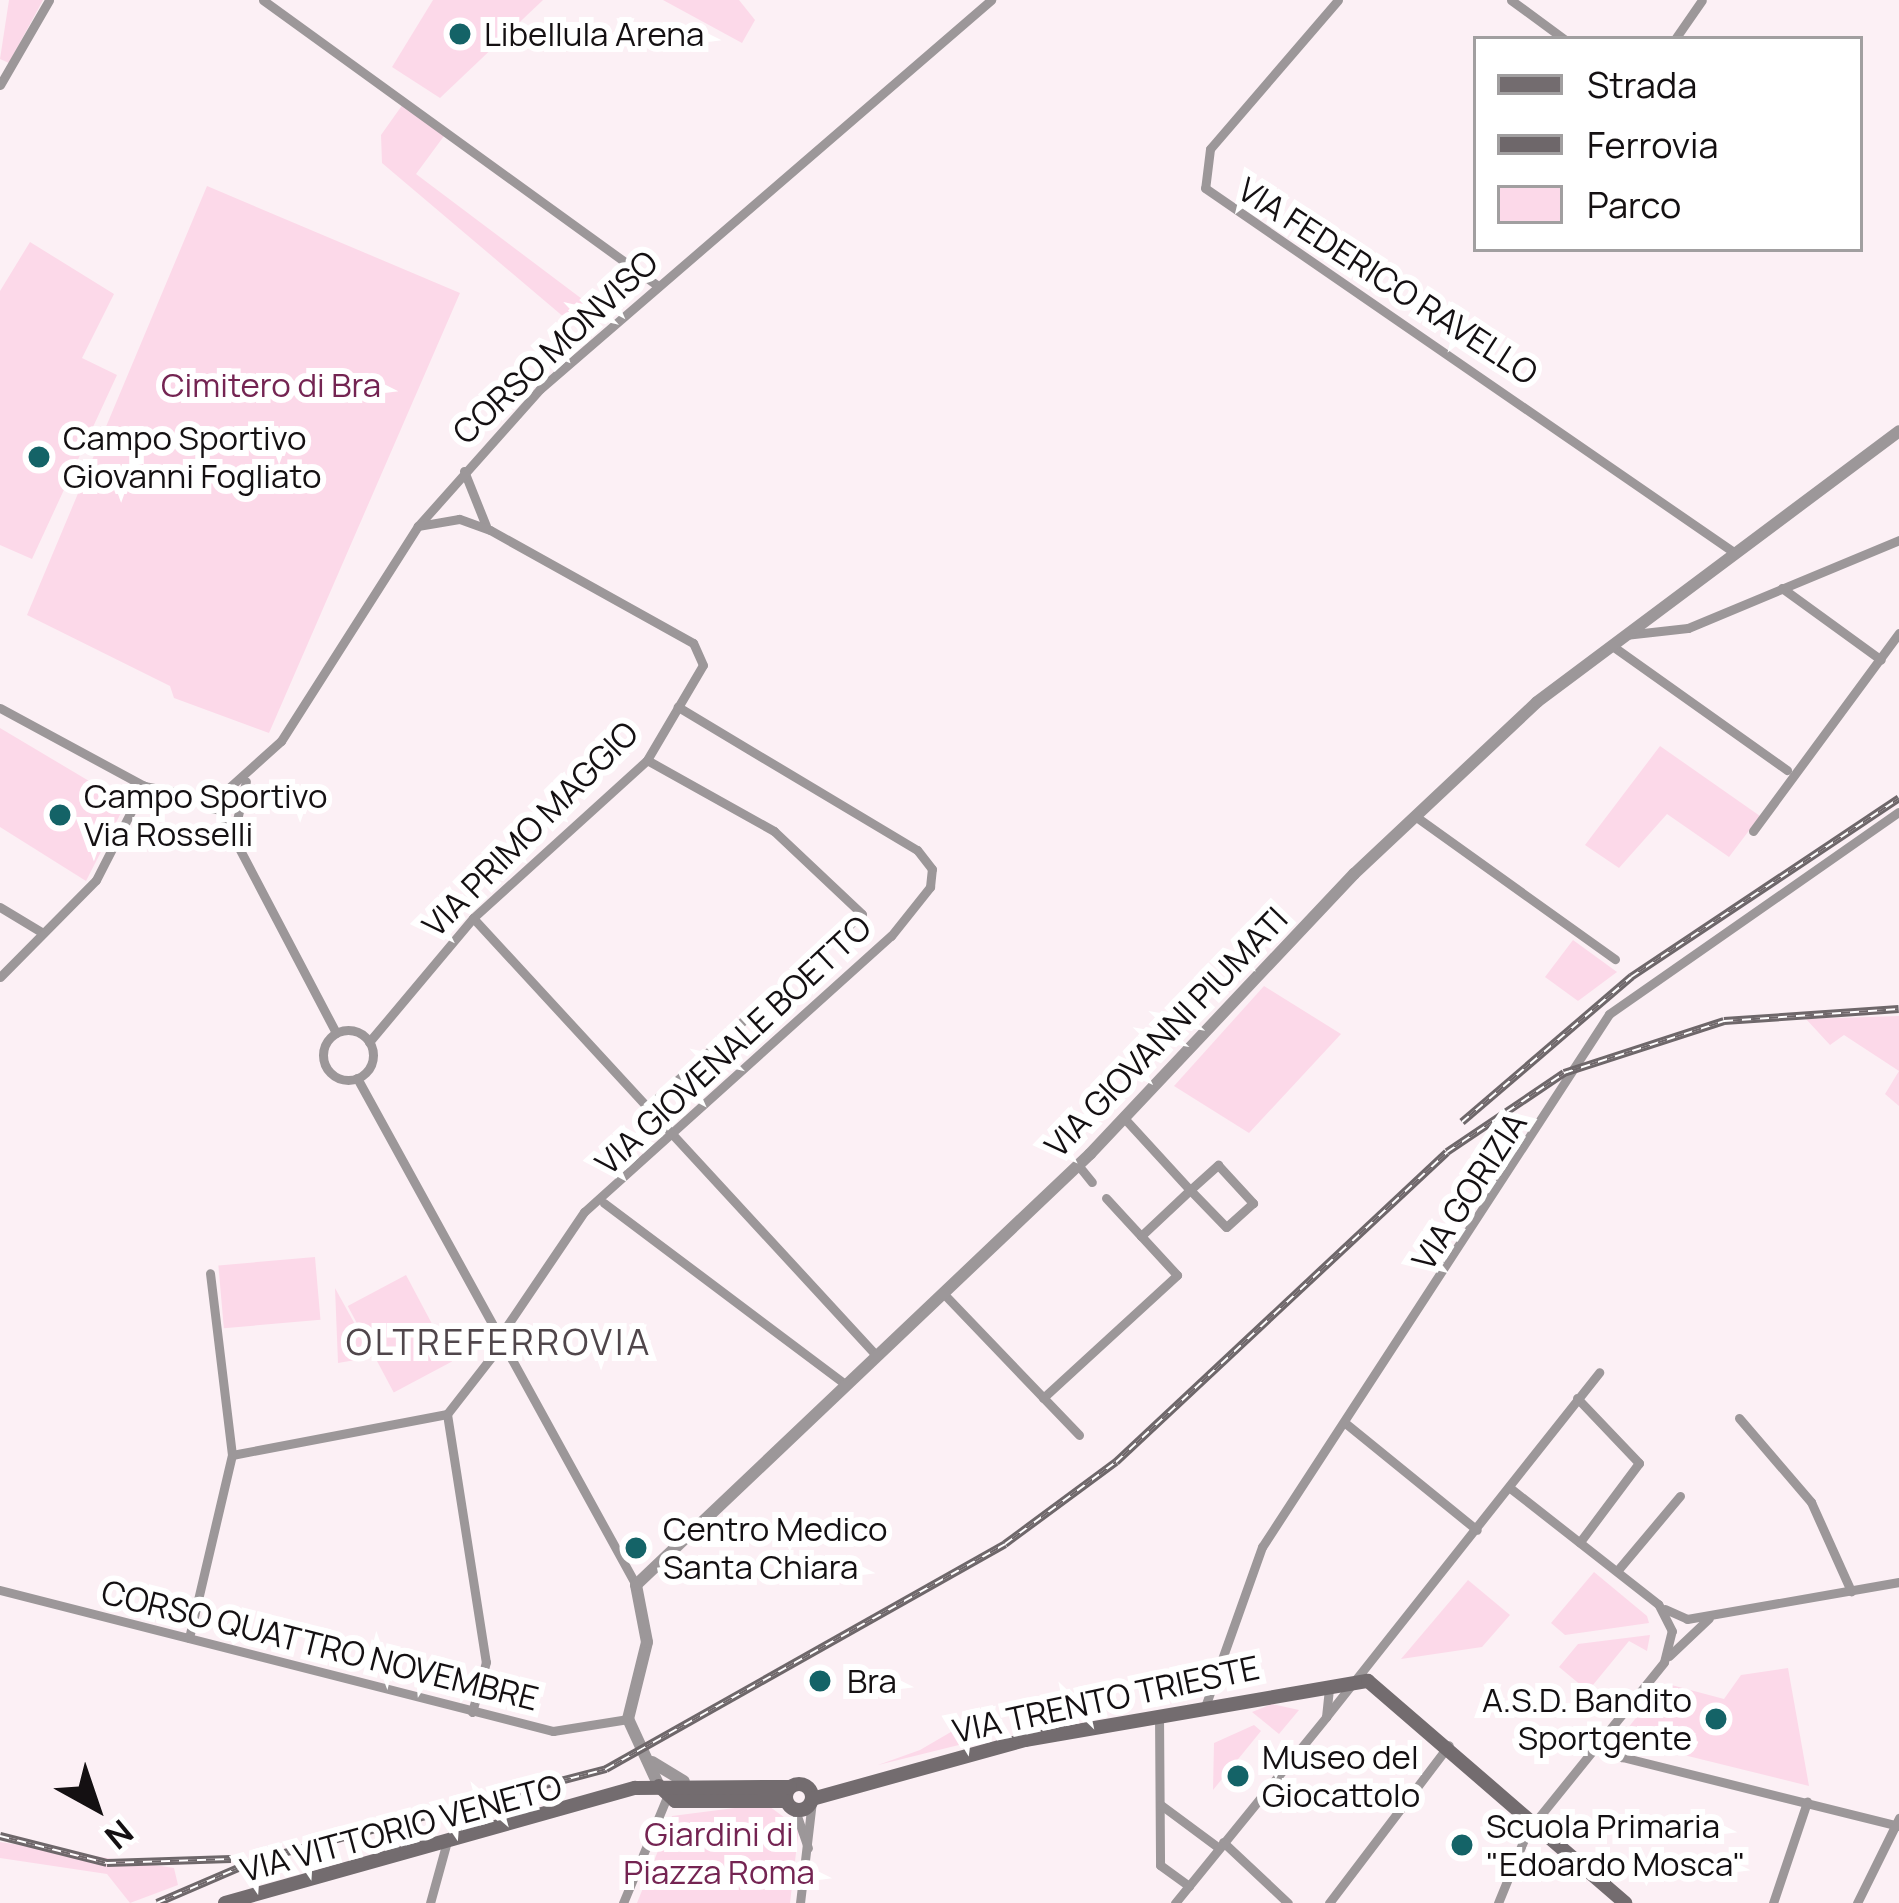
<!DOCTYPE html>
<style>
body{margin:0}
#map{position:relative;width:1899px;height:1903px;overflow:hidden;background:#fcf0f5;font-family:Manrope,sans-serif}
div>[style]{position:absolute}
.green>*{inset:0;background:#fcd9e9;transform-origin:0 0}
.minor>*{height:9px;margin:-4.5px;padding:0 4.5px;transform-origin:4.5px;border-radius:4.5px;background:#9c9799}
.minor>.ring{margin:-4.5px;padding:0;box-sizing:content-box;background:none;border:9px solid #9c9799;border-radius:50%}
.tertiary>*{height:12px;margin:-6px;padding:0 6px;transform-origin:6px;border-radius:6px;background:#9c9799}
.secondary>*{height:14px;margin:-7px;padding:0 7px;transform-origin:7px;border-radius:7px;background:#736c6f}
.secondary>.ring{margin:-7px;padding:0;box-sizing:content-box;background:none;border:14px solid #736c6f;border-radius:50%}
.rail>*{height:8px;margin-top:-4px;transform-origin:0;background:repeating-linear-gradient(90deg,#fff 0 9px,#6e676a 0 18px);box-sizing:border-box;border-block:3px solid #6e676a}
.dots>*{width:33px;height:33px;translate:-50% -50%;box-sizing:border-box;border:6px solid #fff;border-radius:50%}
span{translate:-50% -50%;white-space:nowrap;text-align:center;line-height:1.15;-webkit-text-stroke:12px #fff;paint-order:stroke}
.poi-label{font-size:33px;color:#141012}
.left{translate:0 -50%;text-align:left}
.right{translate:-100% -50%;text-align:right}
.street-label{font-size:33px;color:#141012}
.park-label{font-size:33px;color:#742452}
.neighbourhood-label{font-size:36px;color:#50464b;letter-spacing:3px}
.legend{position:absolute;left:1473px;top:36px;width:390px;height:216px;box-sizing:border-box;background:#fff;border:3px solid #a19fa0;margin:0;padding:15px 21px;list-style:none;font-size:36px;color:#141012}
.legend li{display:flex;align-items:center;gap:24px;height:60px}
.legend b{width:60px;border:3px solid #a19fa0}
.north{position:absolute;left:36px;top:1747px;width:120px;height:120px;-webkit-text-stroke:9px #fff;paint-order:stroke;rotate:140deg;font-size:33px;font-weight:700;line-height:48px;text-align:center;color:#141012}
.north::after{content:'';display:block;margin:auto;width:42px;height:54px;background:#141012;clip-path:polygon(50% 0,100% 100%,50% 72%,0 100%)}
</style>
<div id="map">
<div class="green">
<div style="clip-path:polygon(9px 0,43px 0,9px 63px,0 59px)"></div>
<div style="clip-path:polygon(433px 0,543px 0,440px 98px,392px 67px)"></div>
<div style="clip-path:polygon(663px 0,739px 0,755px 20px,742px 43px)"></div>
<div style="clip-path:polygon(403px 104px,444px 136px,416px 174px,590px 305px,619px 269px,631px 294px,585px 335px,382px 163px,381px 135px)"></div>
<div style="clip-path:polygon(207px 186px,460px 293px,269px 733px,174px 698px,170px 686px,27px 615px)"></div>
<div style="clip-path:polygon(30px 242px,114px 294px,82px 358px,117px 375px,32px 559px,0 545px,0 291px)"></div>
<div style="clip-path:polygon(0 728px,126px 803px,86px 881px,0 827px)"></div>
<div style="clip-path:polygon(1660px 746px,1760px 816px,1729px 857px,1667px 814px,1619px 868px,1585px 845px)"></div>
<div style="clip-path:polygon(1573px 940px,1617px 972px,1578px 1001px,1545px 977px)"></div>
<div style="clip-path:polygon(1264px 986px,1341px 1034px,1249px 1133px,1174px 1086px)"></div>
<div style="clip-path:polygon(1899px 1016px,1899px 1106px,1885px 1094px,1899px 1071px,1844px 1035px,1830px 1045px,1806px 1019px)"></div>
<div style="left:315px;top:1257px;width:63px;height:97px;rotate:85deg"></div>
<div style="left:406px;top:1275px;width:98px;height:66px;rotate:62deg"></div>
<div style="clip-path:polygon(335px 1288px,373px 1357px,338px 1363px)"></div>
<div style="clip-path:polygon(1594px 1572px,1647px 1616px,1649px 1623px,1565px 1635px,1551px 1623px)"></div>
<div style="clip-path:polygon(1468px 1580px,1510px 1615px,1482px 1647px,1401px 1659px)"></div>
<div style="clip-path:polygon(1650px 1635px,1647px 1651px,1629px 1641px,1588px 1691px,1559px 1667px,1578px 1644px)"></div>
<div style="clip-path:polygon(1788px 1668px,1809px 1786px,1619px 1739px,1664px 1683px,1724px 1699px,1741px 1675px)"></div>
<div style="clip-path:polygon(1272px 1704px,1299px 1710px,1279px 1734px,1252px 1712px)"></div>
<div style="clip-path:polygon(1254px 1725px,1261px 1731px,1213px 1790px,1214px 1743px)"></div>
<div style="clip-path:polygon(956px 1729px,967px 1743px,878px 1765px,920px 1750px)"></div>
<div style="clip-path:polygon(766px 1804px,799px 1828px,790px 1903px,637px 1903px,672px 1816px)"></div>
<div style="clip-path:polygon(0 1842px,174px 1868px,178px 1885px,130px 1903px,107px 1874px,0 1858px)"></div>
</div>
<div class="minor">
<div style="left:263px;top:0;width:488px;rotate:35.9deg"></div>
<div style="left:1338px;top:0;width:196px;rotate:130.7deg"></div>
<div style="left:1210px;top:149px;width:39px;rotate:97deg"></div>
<div style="left:1205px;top:188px;width:644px;rotate:34.55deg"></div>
<div style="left:1511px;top:0;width:66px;rotate:36.3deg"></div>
<div style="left:1675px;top:39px;width:47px;rotate:-55.3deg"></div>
<div style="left:0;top:85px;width:98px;rotate:-60deg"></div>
<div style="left:464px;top:471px;width:59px;rotate:68.2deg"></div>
<div style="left:1782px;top:588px;width:122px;rotate:36deg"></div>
<div style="left:1625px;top:635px;width:63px;rotate:-6.3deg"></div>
<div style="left:1688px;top:628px;width:229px;rotate:-22.6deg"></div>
<div style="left:1611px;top:645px;width:216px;rotate:35.4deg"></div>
<div style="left:0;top:708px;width:164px;rotate:28.4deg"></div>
<div style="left:144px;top:786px;width:62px;rotate:11.1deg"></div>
<div class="ring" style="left:205px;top:789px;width:11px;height:11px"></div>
<div style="left:223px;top:793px;width:78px;rotate:-41.9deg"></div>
<div style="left:281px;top:741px;width:255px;rotate:-57.5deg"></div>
<div style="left:418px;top:526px;width:183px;rotate:-48.3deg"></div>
<div style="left:540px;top:389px;width:596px;rotate:-40.78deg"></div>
<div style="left:218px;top:808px;width:254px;rotate:62.3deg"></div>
<div style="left:1415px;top:816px;width:246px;rotate:35.6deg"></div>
<div style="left:1753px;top:831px;width:246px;rotate:-53.6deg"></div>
<div style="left:234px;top:833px;width:53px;rotate:-77deg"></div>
<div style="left:0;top:907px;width:50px;rotate:31.2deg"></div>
<div style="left:473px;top:918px;width:594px;rotate:47.32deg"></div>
<div style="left:0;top:977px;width:136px;rotate:-45.3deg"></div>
<div style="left:96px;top:880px;width:106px;rotate:-62.9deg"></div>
<div class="ring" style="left:323px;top:1030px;width:41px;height:41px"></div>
<div style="left:369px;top:1042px;width:162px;rotate:-50deg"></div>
<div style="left:473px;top:918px;width:235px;rotate:-42.2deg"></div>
<div style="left:647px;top:760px;width:110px;rotate:-59.5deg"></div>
<div style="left:703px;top:665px;width:24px;rotate:-114deg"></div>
<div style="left:693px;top:643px;width:232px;rotate:-150.9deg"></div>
<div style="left:490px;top:530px;width:33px;rotate:-160deg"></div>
<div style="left:459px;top:519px;width:42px;rotate:170.3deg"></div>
<div style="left:357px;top:1078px;width:579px;rotate:61.18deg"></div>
<div style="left:644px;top:1110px;width:293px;rotate:-42deg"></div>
<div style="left:862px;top:914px;width:121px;rotate:-136.7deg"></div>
<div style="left:774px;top:831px;width:145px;rotate:-150.8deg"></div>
<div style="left:1078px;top:1165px;width:22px;rotate:51deg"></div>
<div style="left:1106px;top:1198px;width:52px;rotate:47.4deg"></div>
<div style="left:604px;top:1203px;width:301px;rotate:36.9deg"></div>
<div style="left:942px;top:1292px;width:198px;rotate:46.2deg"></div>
<div style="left:500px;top:1336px;width:150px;rotate:-55.9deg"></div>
<div style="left:584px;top:1212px;width:413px;rotate:-42deg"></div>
<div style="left:891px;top:936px;width:63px;rotate:-51.5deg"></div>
<div style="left:930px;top:887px;width:18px;rotate:-84deg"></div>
<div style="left:932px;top:869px;width:24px;rotate:-128deg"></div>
<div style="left:917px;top:850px;width:279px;rotate:-149.1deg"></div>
<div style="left:1043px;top:1398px;width:182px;rotate:-42.5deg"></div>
<div style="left:1177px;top:1275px;width:53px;rotate:-132.7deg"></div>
<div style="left:1141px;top:1236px;width:67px;rotate:-43.2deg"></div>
<div style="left:1190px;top:1190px;width:38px;rotate:-42deg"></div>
<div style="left:1218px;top:1165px;width:52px;rotate:47.4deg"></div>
<div style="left:1253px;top:1203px;width:36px;rotate:138deg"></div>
<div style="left:1226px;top:1227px;width:52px;rotate:-134.2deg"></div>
<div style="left:1190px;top:1190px;width:96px;rotate:-132.5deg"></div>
<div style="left:1577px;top:1398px;width:90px;rotate:46.4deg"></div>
<div style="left:1639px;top:1463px;width:99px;rotate:126.8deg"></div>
<div style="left:447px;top:1414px;width:251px;rotate:81.1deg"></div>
<div style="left:486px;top:1662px;width:52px;rotate:105.6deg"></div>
<div style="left:1739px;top:1418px;width:111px;rotate:49.4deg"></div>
<div style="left:1811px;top:1502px;width:98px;rotate:65.8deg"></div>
<div style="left:1344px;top:1422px;width:171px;rotate:39.1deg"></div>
<div style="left:232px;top:1455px;width:219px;rotate:-10.8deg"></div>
<div style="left:447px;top:1414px;width:91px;rotate:-52.1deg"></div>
<div style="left:1617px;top:1571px;width:98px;rotate:-50deg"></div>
<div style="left:0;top:1590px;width:571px;rotate:14.3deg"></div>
<div style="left:553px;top:1731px;width:76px;rotate:-9.1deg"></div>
<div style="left:1665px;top:1609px;width:24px;rotate:24deg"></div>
<div style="left:1687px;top:1619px;width:215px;rotate:-9.9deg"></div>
<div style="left:189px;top:1638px;width:188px;rotate:-76.8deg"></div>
<div style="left:232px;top:1455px;width:183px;rotate:-96.9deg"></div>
<div style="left:1669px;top:1656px;width:55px;rotate:-43.5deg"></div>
<div style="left:1206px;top:1704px;width:167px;rotate:-70.4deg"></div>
<div style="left:1262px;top:1547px;width:636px;rotate:-56.93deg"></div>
<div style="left:1609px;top:1014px;width:353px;rotate:-34.9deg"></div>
<div style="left:1159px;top:1714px;width:151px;rotate:89.6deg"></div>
<div style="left:1160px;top:1865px;width:36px;rotate:36deg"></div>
<div style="left:1326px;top:1717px;width:440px;rotate:-51.6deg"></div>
<div style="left:1601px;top:1742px;width:26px;rotate:36deg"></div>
<div style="left:1622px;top:1757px;width:285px;rotate:14deg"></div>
<div style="left:1161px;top:1805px;width:72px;rotate:36.6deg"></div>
<div style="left:795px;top:1810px;width:40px;rotate:71.1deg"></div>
<div style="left:1223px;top:1842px;width:89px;rotate:43.2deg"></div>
<div style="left:430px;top:1903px;width:60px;rotate:-74.6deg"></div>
<div style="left:623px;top:1903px;width:113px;rotate:-67.5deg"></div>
<div style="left:800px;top:1903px;width:103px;rotate:-83.3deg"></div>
<div style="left:1175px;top:1903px;width:240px;rotate:-50.9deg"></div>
<div style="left:1326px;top:1717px;width:31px;rotate:-84deg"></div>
<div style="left:1329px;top:1903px;width:198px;rotate:-52.8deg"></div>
<div style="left:1498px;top:1903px;width:77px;rotate:-67.8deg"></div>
<div style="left:1527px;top:1832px;width:218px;rotate:-51.1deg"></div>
<div style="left:1664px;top:1662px;width:32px;rotate:-76deg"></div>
<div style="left:1672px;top:1631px;width:30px;rotate:-117deg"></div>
<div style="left:1658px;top:1604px;width:189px;rotate:-141.9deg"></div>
<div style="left:1773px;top:1903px;width:107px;rotate:-71.4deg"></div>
<div style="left:1857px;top:1903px;width:95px;rotate:-63.7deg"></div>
</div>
<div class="tertiary">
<div style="left:652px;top:1762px;width:37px;rotate:31deg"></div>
<div style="left:659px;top:1786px;width:74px;rotate:-114.8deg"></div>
<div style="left:628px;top:1719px;width:79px;rotate:-76.1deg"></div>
<div style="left:647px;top:1642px;width:58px;rotate:-100.9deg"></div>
<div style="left:636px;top:1585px;width:626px;rotate:-43.51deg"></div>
<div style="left:1090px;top:1154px;width:385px;rotate:-46.7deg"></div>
<div style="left:1354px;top:874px;width:251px;rotate:-43.2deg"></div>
<div style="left:1537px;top:702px;width:452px;rotate:-36.8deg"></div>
</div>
<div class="secondary">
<div class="ring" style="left:786px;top:1784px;width:12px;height:12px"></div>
<div style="left:659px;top:1786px;width:22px;rotate:43deg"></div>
<div style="left:675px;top:1801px;width:111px"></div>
<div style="left:812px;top:1799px;width:221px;rotate:-15.5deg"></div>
<div style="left:1025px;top:1740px;width:348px;rotate:-9.8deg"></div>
<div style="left:1368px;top:1681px;width:340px;rotate:40.8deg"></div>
<div style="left:225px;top:1903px;width:426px;rotate:-15.7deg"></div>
<div style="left:635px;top:1788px;width:155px;rotate:-0.4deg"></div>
</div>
<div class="rail">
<div style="left:1462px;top:1122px;width:223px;rotate:-40.6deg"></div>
<div style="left:1631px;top:977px;width:322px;rotate:-33.7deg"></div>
<div style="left:0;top:1836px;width:110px;rotate:14.2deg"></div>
<div style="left:107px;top:1863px;width:124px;rotate:-1.8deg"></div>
<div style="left:157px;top:1903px;width:109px;rotate:-23.3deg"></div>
<div style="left:257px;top:1860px;width:361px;rotate:-14.6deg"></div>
<div style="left:606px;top:1769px;width:458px;rotate:-29.4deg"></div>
<div style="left:1005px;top:1544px;width:138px;rotate:-36.5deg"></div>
<div style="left:1116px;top:1462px;width:453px;rotate:-43.1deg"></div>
<div style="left:1447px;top:1152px;width:141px;rotate:-34deg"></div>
<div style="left:1564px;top:1073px;width:168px;rotate:-18deg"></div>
<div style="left:1724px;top:1021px;width:175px;rotate:-3.9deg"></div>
</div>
<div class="dots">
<div style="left:460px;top:34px;background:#146367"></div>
<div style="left:39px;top:457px;background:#146367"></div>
<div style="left:60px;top:815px;background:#146367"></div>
<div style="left:636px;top:1548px;background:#146367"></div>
<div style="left:820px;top:1681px;background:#146367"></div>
<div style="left:1716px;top:1719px;background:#146367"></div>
<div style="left:1238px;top:1776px;background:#146367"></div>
<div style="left:1462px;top:1845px;background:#146367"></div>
</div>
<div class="poi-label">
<span class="left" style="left:484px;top:34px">Libellula Arena</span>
<span class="left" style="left:63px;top:457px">Campo Sportivo<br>Giovanni Fogliato</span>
<span class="left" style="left:84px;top:815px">Campo Sportivo<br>Via Rosselli</span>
<span class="left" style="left:663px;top:1548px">Centro Medico<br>Santa Chiara</span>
<span class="left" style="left:847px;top:1681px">Bra</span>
<span class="right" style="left:1692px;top:1719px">A.S.D. Bandito<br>Sportgente</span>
<span class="left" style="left:1262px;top:1776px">Museo del<br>Giocattolo</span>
<span class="left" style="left:1486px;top:1845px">Scuola Primaria<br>"Edoardo Mosca"</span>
</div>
<div class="street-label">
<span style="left:1388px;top:281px;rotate:33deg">VIA FEDERICO RAVELLO</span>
<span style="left:555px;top:347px;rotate:-43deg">CORSO MONVISO</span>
<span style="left:530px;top:829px;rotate:-45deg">VIA PRIMO MAGGIO</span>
<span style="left:1166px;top:1032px;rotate:-46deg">VIA GIOVANNI PIUMATI</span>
<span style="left:733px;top:1045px;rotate:-43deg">VIA GIOVENALE BOETTO</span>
<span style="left:1469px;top:1191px;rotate:-57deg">VIA GORIZIA</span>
<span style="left:320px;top:1645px;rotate:14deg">CORSO QUATTRO NOVEMBRE</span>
<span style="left:1106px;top:1699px;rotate:-12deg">VIA TRENTO TRIESTE</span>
<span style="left:401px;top:1828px;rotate:-15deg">VIA VITTORIO VENETO</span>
</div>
<div class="park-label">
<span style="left:271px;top:385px">Cimitero di Bra</span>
<span style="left:719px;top:1853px">Giardini di<br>Piazza Roma</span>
</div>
<div class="neighbourhood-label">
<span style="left:499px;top:1342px">OLTREFERROVIA</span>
</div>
<ul class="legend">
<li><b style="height:15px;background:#736c6f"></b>Strada</li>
<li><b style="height:15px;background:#6e676a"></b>Ferrovia</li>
<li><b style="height:33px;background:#fcd9e9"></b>Parco</li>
</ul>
<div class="north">N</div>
</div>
